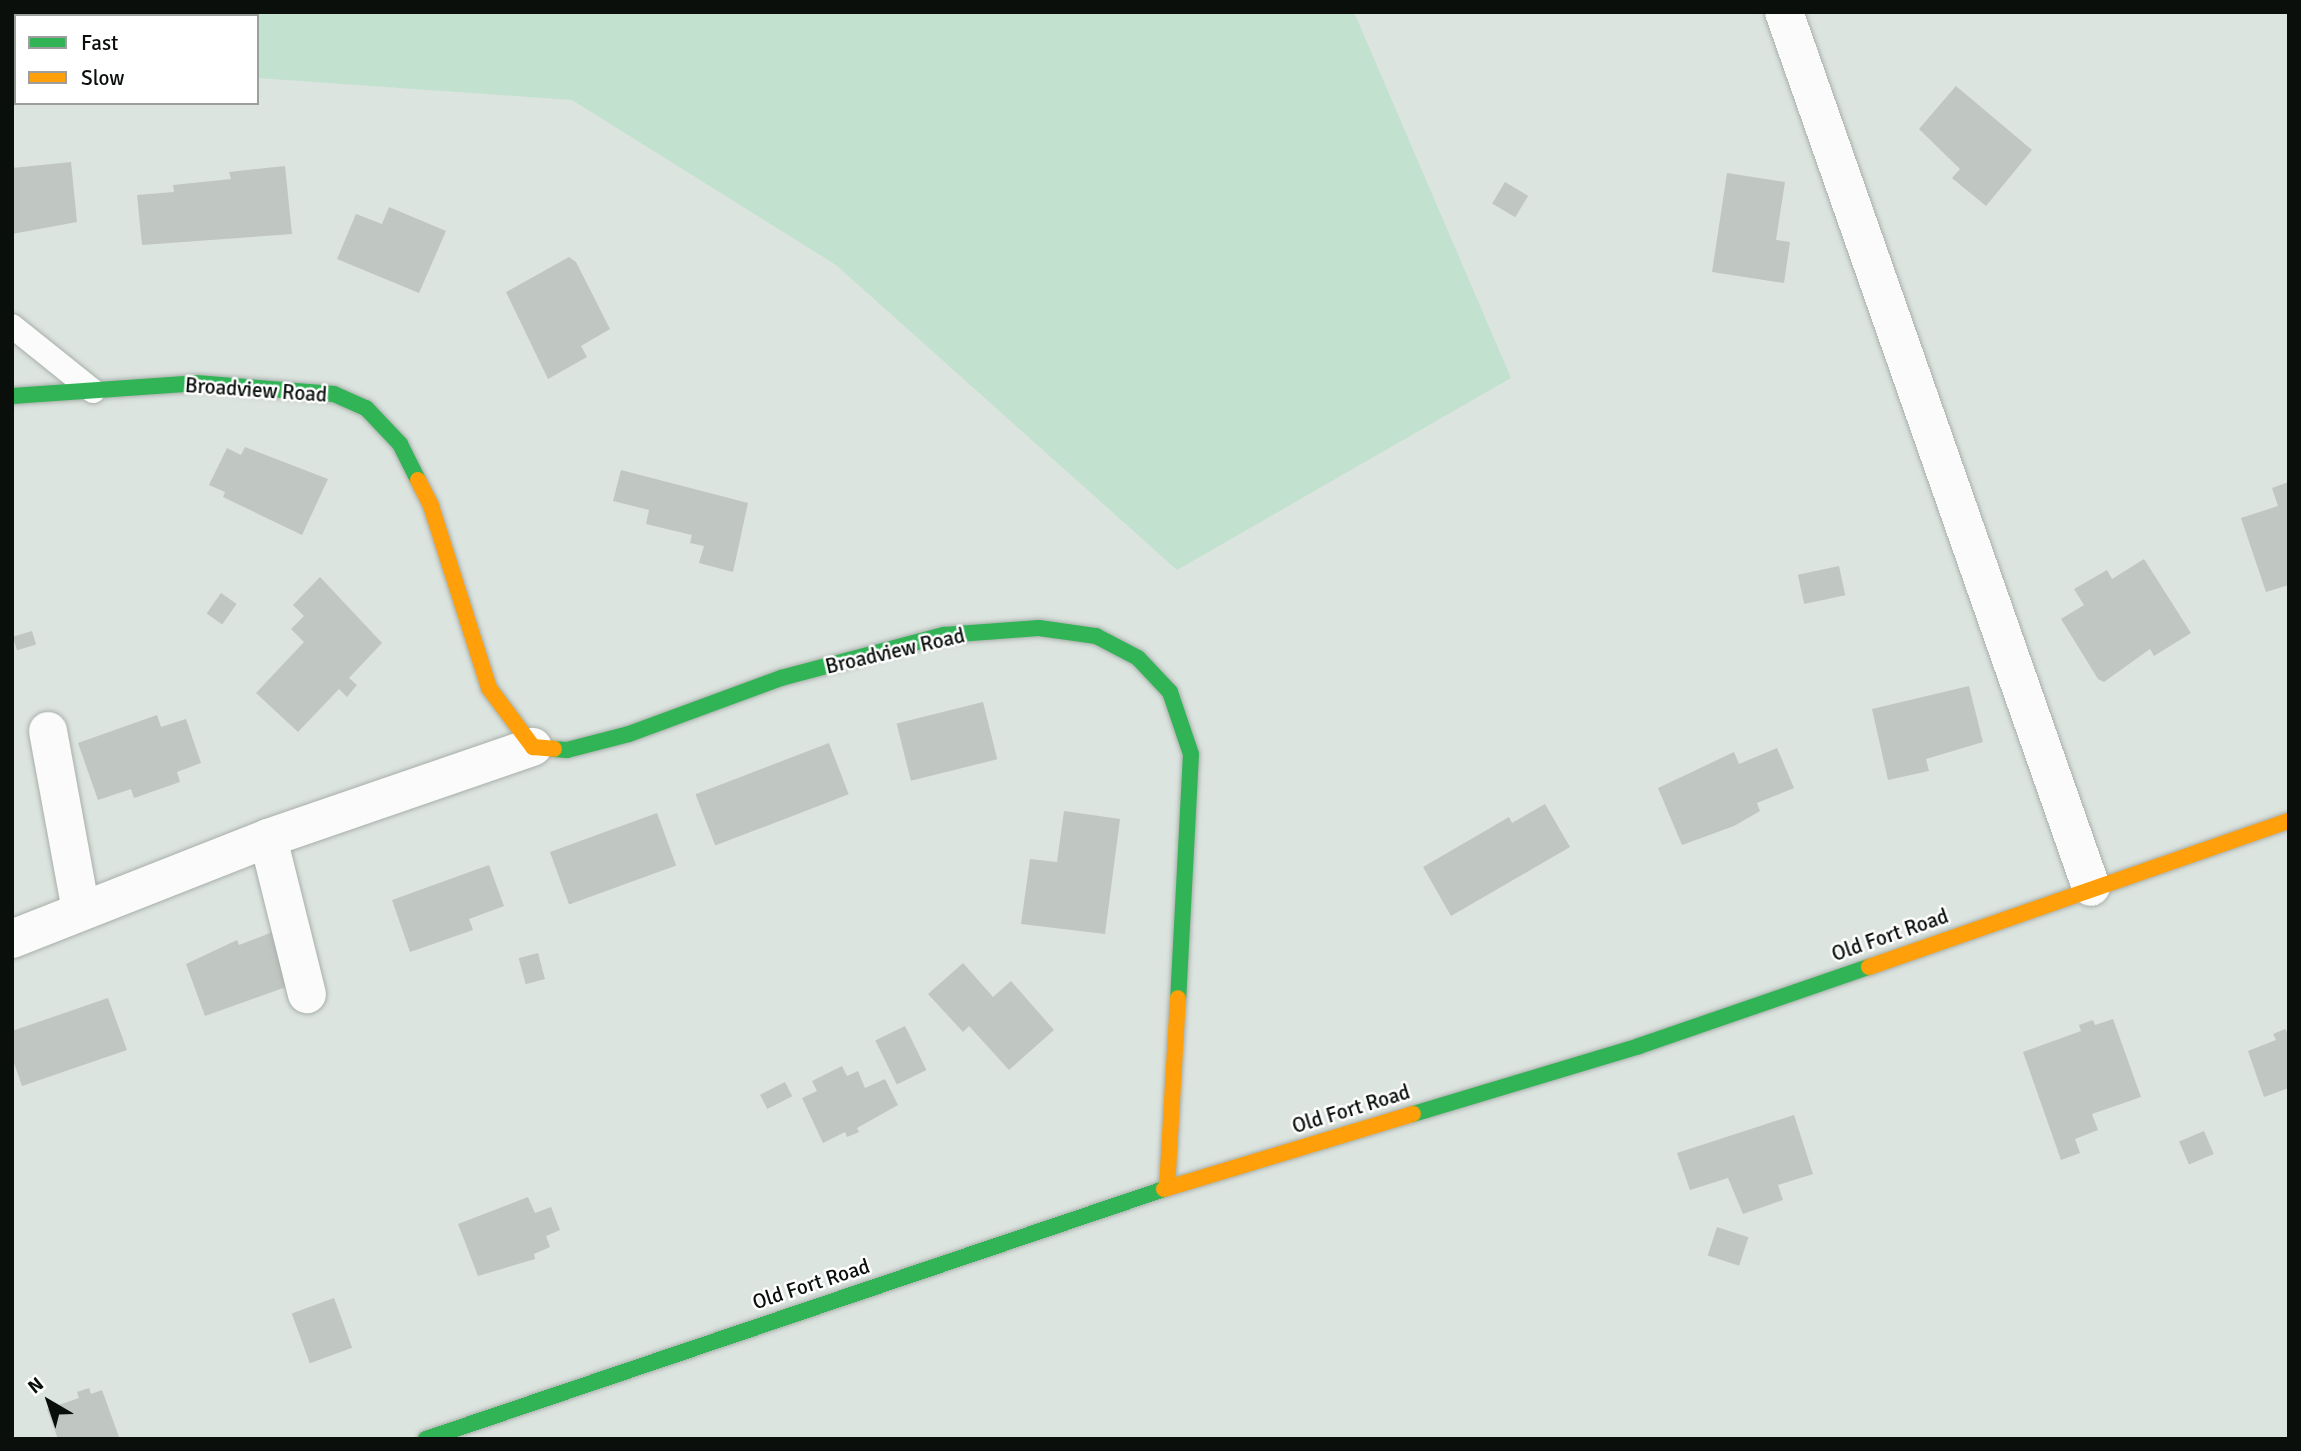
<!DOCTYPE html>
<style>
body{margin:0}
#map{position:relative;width:2301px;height:1451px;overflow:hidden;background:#dce4df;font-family:Signika,sans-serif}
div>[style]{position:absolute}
.green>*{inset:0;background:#c3e1cf}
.building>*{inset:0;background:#c0c6c2;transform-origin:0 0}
.roads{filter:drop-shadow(0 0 2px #a8aeaa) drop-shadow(0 0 2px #a8aeaa)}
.lane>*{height:24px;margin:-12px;padding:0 12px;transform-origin:12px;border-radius:12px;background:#fafbfa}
.street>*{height:38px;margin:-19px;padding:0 19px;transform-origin:19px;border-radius:19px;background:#fafbfa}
.fast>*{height:16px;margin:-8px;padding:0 8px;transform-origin:8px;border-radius:8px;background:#30b455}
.slow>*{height:16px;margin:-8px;padding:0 8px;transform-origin:8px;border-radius:8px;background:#ff9f0a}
span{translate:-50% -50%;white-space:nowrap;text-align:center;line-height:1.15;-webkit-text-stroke:5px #fff;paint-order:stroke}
.street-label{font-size:21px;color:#0a0f0c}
.frame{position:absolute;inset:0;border:14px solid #0a0f0c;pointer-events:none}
.legend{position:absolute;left:14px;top:14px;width:245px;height:91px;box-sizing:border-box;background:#fff;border:2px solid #9d9f9e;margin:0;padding:9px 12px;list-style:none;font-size:21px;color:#0a0f0c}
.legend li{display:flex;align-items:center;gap:14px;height:35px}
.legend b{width:35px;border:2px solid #9d9f9e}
.north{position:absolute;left:14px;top:1367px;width:70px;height:70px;-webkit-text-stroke:5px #fff;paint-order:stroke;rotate:321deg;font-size:19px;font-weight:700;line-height:28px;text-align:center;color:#0a0f0c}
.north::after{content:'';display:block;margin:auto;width:24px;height:32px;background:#0a0f0c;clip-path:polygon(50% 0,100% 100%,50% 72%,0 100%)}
</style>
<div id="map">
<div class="green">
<div style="clip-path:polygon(137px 12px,1354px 12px,1511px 378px,1177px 570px,836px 265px,572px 100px,257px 78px,257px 16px)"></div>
</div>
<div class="building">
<div style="clip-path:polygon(1956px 86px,2032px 150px,1986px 206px,1952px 178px,1960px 169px,1919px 129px)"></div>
<div style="clip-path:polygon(71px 162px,77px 222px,12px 234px,12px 168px)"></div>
<div style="clip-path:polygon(285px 166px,292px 234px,142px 245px,137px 195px,174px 192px,173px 185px,231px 179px,229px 172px)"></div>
<div style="clip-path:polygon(1727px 173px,1785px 182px,1776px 240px,1790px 242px,1784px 283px,1712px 272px)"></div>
<div style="left:1505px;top:182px;width:27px;height:25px;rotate:31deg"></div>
<div style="clip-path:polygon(389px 207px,446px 231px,419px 293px,337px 259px,356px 214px,382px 224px)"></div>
<div style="clip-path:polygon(569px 257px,576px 262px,610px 329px,581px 346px,587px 357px,548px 379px,506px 292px)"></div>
<div style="clip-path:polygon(245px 447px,328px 479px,302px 535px,223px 497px,225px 492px,209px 485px,227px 448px,241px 455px)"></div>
<div style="clip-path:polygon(621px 470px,748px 503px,733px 572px,699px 563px,704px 546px,690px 543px,692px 535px,646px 524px,649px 510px,613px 501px)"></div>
<div style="clip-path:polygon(2289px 482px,2289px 585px,2266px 592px,2241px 518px,2278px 506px,2272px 488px)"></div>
<div style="clip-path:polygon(2144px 559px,2191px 633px,2154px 656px,2150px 649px,2104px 682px,2098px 679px,2061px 619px,2084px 605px,2074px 589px,2107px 570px,2112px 579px)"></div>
<div style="left:1839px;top:566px;width:30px;height:42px;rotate:78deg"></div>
<div style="clip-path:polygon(320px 577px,382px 643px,349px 678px,357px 685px,347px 697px,339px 689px,298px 732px,256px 693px,304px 642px,291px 629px,304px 616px,293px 605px)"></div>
<div style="left:221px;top:593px;width:19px;height:25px;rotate:35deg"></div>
<div style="left:32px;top:631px;width:14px;height:20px;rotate:73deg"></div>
<div style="clip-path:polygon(1969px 686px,1983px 742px,1926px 759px,1929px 771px,1888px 780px,1872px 709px)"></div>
<div style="left:983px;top:702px;width:59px;height:89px;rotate:76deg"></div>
<div style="clip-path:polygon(157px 715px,161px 727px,186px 719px,201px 763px,177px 772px,180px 782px,134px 798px,131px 789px,98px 800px,78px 743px)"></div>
<div style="left:829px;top:743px;width:55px;height:143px;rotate:69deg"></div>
<div style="clip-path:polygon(1777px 748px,1794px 788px,1757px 803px,1760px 811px,1734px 826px,1682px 845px,1658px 788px,1734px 752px,1739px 764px)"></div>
<div style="clip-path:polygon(1545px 804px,1570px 847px,1451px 916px,1423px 867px,1509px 817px,1512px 823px)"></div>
<div style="clip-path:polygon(1064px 811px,1120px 819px,1105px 934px,1021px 924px,1030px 859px,1057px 862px)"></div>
<div style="left:657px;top:813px;width:56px;height:114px;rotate:70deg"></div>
<div style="clip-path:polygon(489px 865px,504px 906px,469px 919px,473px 930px,410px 952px,392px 900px)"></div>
<div style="clip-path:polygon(278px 930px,297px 983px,205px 1016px,186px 964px,237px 940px,239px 945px)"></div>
<div style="left:538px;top:953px;width:27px;height:20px;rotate:75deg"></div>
<div style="clip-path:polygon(963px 963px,993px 997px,1011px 981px,1054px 1030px,1009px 1070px,969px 1026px,963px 1032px,928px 994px)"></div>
<div style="clip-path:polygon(108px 998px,127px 1050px,22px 1086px,12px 1057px,12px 1031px)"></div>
<div style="clip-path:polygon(2113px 1019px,2141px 1097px,2092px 1114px,2098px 1130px,2075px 1139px,2080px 1153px,2061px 1160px,2023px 1052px,2081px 1031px,2079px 1025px,2093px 1020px,2095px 1025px)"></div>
<div style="left:905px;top:1026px;width:49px;height:33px;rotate:64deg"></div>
<div style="clip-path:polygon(2285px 1029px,2289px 1035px,2289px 1088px,2264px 1097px,2248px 1051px,2276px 1040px,2273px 1034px)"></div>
<div style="clip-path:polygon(842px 1066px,847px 1076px,858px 1071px,865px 1088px,885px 1079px,898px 1105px,857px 1128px,859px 1132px,847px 1137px,845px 1132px,823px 1143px,802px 1098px,817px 1091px,812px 1081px)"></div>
<div style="left:785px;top:1082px;width:16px;height:28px;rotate:63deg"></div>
<div style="clip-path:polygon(1794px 1115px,1813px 1174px,1778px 1185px,1783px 1200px,1743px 1214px,1728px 1178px,1690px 1190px,1677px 1153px)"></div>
<div style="left:2204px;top:1131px;width:25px;height:27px;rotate:67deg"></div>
<div style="clip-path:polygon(528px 1197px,535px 1213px,551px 1207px,560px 1230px,546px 1236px,550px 1247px,534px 1254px,535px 1259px,478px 1276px,458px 1224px)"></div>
<div style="left:1717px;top:1227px;width:33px;height:30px;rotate:18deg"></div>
<div style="left:334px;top:1298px;width:53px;height:45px;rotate:70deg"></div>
<div style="clip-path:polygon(89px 1388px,91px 1394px,102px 1390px,119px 1437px,58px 1439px,47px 1409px,79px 1398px,77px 1392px)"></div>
</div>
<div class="roads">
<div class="lane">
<div style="left:12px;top:326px;width:104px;rotate:38.7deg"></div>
</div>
<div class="street">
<div style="left:1784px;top:12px;width:927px;rotate:70.67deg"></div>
<div style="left:48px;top:731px;width:183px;rotate:79.6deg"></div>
<div style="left:268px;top:838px;width:161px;rotate:76deg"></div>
<div style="left:12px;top:939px;width:275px;rotate:-21.5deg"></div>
<div style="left:268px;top:838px;width:280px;rotate:-19deg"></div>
</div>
<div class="fast">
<div style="left:12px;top:396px;width:184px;rotate:-4deg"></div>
<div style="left:196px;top:383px;width:138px;rotate:4.6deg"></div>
<div style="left:334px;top:394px;width:35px;rotate:24deg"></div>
<div style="left:366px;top:408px;width:50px;rotate:46.6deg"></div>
<div style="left:400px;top:444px;width:40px;rotate:63.4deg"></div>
<div style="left:554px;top:749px;width:13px;rotate:4deg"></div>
<div style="left:567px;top:750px;width:64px;rotate:-14.5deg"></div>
<div style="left:629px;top:734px;width:162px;rotate:-20.2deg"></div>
<div style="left:781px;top:678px;width:169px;rotate:-14.8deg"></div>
<div style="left:944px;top:635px;width:95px;rotate:-4.2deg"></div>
<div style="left:1039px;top:628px;width:58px;rotate:8deg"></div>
<div style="left:1096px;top:636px;width:47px;rotate:27.6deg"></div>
<div style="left:1138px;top:658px;width:47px;rotate:46.7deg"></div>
<div style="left:1170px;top:692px;width:65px;rotate:71.3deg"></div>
<div style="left:1191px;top:754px;width:244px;rotate:93deg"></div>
<div style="left:1413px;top:1114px;width:236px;rotate:-16.7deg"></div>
<div style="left:1639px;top:1046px;width:243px;rotate:-19deg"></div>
<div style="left:426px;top:1439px;width:779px;rotate:-18.71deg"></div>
</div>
<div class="slow">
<div style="left:418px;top:480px;width:29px;rotate:63deg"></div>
<div style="left:431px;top:506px;width:191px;rotate:72.3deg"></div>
<div style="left:489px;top:688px;width:74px;rotate:53.3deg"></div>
<div style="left:533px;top:747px;width:21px;rotate:5deg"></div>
<div style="left:1869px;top:967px;width:445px;rotate:-19.2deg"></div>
<div style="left:1167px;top:1188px;width:190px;rotate:-86.7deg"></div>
<div style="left:1164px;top:1189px;width:260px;rotate:-16.8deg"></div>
</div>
</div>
<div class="street-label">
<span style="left:256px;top:390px;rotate:4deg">Broadview Road</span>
<span style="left:895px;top:651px;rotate:-13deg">Broadview Road</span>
<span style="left:1890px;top:935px;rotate:-19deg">Old Fort Road</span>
<span style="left:1351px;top:1109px;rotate:-17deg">Old Fort Road</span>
<span style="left:811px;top:1284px;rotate:-18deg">Old Fort Road</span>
</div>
<div class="frame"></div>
<ul class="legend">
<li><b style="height:9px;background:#30b455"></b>Fast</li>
<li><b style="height:9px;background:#ff9f0a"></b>Slow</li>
</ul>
<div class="north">N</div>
</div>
